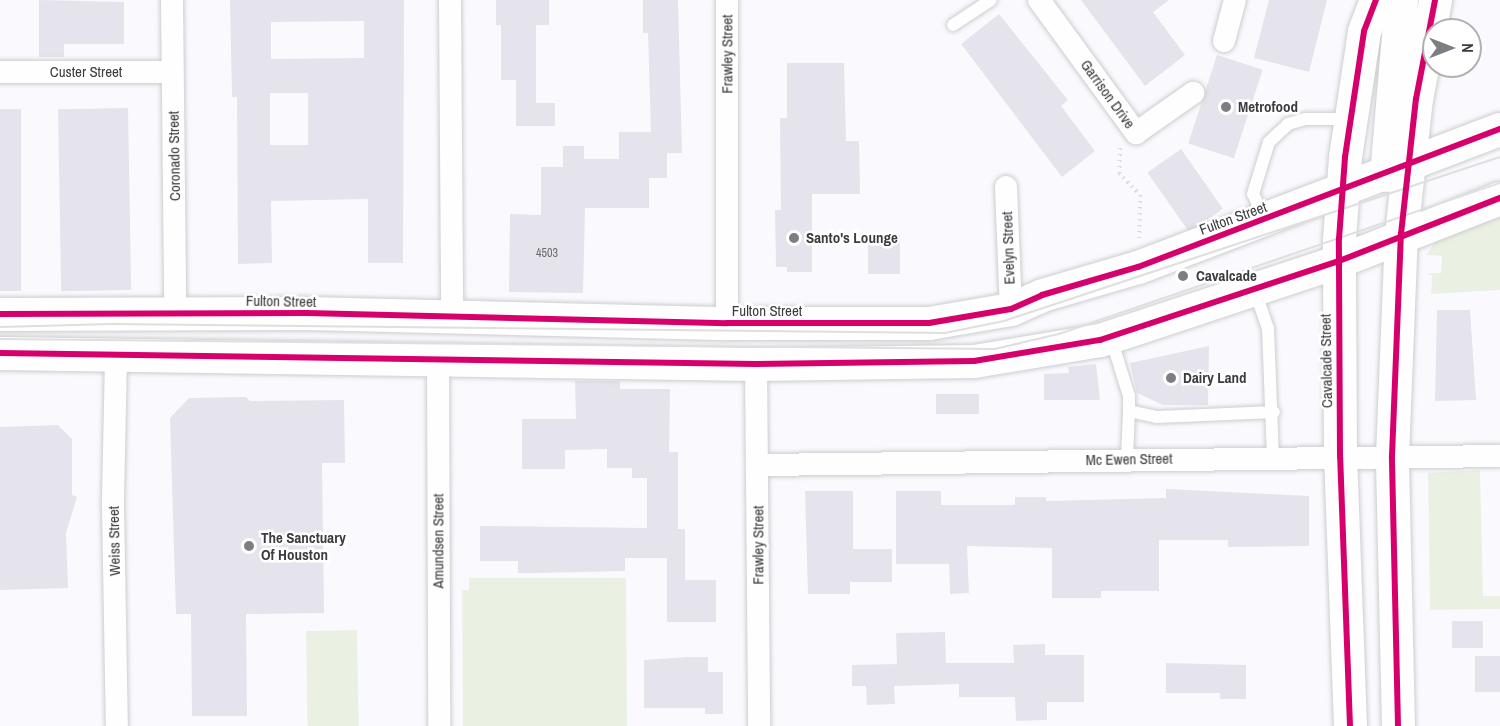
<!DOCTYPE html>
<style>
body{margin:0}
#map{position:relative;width:1500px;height:726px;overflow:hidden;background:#fafafe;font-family:"Archivo Narrow",sans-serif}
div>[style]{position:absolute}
.green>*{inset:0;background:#ebf1e2;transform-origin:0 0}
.building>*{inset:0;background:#e5e3ec;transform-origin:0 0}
.path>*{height:4px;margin-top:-2px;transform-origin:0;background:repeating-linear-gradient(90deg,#dbdbdd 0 1.5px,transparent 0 6px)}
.roads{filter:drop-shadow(0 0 2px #cdcdd0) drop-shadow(0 0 2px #cdcdd0)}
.lane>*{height:12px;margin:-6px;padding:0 6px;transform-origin:6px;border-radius:6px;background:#fefeff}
.street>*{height:22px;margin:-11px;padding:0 11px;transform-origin:11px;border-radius:11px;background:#fefeff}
.secondary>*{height:33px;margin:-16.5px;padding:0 16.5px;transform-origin:16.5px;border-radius:16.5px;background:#fefeff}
.tram>*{height:1.5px;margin:-0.75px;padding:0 0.75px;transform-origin:0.75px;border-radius:0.75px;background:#dfdfdf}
.cycleway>*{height:6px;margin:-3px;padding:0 3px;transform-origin:3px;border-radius:3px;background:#d6006c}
.dots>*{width:16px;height:16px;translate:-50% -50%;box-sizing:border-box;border:3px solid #fff;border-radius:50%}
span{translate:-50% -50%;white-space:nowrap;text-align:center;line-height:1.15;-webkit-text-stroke:5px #fff;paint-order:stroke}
.number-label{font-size:12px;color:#69686d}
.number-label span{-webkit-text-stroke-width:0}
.street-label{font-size:15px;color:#3c3c3f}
.poi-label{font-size:15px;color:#3c3c3f;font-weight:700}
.left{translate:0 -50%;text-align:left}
.north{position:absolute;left:1422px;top:18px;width:60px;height:60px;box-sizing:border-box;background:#fff;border:2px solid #b1b1b2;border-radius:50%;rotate:90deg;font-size:16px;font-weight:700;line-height:24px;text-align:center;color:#3c3c3f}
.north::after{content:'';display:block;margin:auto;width:21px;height:27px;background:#7e7e82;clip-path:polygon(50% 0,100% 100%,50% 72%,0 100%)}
</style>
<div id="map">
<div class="green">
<div style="clip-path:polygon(1500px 217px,1500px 290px,1431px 294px,1432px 276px,1428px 273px,1441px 273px,1442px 256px,1426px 255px,1438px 238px)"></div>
<div style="clip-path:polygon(1480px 470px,1483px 596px,1500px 596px,1500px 609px,1430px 610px,1428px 473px)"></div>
<div style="clip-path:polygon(469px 578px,626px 578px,627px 726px,463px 726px,462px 590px,469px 590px)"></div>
<div style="left:357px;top:630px;width:96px;height:51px;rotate:89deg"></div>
</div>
<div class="building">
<div style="clip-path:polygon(39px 0,124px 2px,124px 44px,64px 44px,64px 57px,39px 57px)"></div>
<div style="clip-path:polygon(evenodd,230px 0,404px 0,403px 263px,368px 263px,368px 199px,271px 201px,272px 263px,238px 264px,237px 97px,232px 97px,230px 0,364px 21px,364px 58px,271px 59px,271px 22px,364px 21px,230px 0,270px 93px,308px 93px,308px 145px,270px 145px,270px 93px)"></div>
<div style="clip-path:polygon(496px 0,549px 0,549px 25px,536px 25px,536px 103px,555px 103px,555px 126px,516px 126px,516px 80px,501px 80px,501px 25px,496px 25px)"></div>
<div style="clip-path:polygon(643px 0,678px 0,682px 153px,667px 153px,667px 178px,649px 178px,649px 208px,585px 208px,583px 293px,509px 292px,510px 214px,541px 215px,541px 167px,563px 167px,563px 146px,584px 146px,584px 159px,619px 159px,619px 132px,651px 132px,648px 33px,643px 33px)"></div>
<div style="clip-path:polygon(1081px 0,1169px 0,1153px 12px,1185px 55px,1145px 86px)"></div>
<div style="clip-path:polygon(1269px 0,1327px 0,1309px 72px,1254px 58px)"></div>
<div style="clip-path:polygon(999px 14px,1068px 100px,1061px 106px,1095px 151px,1062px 177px,961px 44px)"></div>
<div style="left:1217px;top:55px;width:48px;height:93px;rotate:18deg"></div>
<div style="clip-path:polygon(787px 63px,844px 63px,846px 141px,859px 141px,860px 194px,812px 194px,812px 272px,787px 272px,787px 267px,776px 267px,775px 210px,781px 210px,780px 118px,787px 118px)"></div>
<div style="left:128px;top:108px;width:182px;height:70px;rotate:89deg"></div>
<div style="left:0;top:109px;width:21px;height:182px"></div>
<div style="left:1181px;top:149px;width:73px;height:41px;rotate:55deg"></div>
<div style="left:868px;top:235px;width:32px;height:39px"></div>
<div style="clip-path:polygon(1437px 310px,1470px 310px,1476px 400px,1435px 401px)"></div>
<div style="clip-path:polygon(1209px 346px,1208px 405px,1163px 405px,1137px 393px,1130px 363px)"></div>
<div style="clip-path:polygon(1096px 364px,1100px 400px,1044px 400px,1044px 374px,1069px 373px,1068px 367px)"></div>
<div style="clip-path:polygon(575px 381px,620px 381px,620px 389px,670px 389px,669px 452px,678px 452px,678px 529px,685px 529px,685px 580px,716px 580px,716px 622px,667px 622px,667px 558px,625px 558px,625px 571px,536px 573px,518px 573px,518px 561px,480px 561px,480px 526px,647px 528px,647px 478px,632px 478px,632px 468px,607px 468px,607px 449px,565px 450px,565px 469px,522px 469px,522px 419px,576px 419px)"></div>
<div style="left:979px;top:394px;width:20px;height:43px;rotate:90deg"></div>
<div style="clip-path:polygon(246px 397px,250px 401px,344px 400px,345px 463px,322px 463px,324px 613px,246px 614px,247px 716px,192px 716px,191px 614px,176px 614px,170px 418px,189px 398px)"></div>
<div style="clip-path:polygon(58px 425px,72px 439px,72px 495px,77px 497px,66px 533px,68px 588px,0 590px,0 427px)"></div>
<div style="clip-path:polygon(1166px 489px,1309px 496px,1309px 546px,1228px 547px,1228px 540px,1159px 540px,1159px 591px,1101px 591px,1101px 598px,1052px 598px,1052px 548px,967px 546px,969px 593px,950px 594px,949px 564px,896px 564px,896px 491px,941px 491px,941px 505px,1015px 505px,1015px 497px,1046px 497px,1046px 501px,1166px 498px)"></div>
<div style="clip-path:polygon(805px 491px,853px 491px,853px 549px,892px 549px,892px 582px,850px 582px,850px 594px,808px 594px)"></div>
<div style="left:1452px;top:621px;width:31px;height:27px"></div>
<div style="clip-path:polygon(945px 632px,946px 663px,1014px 663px,1013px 645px,1045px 644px,1045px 655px,1084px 655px,1084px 702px,1047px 702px,1047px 720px,1016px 721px,1015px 697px,959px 697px,959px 684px,894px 686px,895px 704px,867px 705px,866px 686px,852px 686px,852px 665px,897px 664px,896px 633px)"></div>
<div style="left:1475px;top:656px;width:25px;height:36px"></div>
<div style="clip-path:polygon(687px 657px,708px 657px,708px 672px,723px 672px,723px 714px,705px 714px,705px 708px,644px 708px,644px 660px)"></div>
<div style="clip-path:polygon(1166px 663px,1246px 665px,1246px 699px,1220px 699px,1220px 693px,1166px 693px)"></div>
</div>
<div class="path">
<div style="left:1120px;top:148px;width:25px;rotate:92deg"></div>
<div style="left:1119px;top:173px;width:30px;rotate:46deg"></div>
<div style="left:1140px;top:195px;width:43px;rotate:91.3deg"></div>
</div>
<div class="roads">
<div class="lane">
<div style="left:953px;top:25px;width:45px;rotate:-33.3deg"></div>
<div style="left:1263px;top:217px;width:25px;rotate:-113deg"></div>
<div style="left:1253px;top:194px;width:54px;rotate:-72.9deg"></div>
<div style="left:1269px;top:142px;width:26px;rotate:-43deg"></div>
<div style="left:1288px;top:124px;width:18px;rotate:-16deg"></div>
<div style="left:1305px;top:119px;width:44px"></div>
<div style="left:1255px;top:291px;width:39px;rotate:71deg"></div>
<div style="left:1268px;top:328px;width:129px;rotate:87.8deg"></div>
<div style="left:1111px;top:338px;width:61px;rotate:72.8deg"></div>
<div style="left:1129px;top:396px;width:15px;rotate:90deg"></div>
<div style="left:1129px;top:411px;width:29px;rotate:12deg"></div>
<div style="left:1157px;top:417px;width:117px;rotate:-2.4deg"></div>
<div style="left:1127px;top:459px;width:48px;rotate:-87.6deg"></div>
</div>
<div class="street">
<div style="left:172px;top:0;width:312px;rotate:89.4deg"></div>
<div style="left:450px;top:0;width:317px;rotate:89.6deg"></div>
<div style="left:727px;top:0;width:323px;rotate:90deg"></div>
<div style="left:1039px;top:0;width:165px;rotate:53.9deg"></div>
<div style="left:1136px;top:133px;width:70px;rotate:-35.1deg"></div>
<div style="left:1224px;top:41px;width:42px;rotate:-75deg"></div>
<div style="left:0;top:72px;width:172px"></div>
<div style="left:1006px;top:187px;width:122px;rotate:87.7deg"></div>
<div style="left:116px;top:357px;width:148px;rotate:91.2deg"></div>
<div style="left:113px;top:505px;width:221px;rotate:89deg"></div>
<div style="left:438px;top:357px;width:369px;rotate:89.8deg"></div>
<div style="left:756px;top:364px;width:362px;rotate:89.5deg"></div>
<div style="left:758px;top:465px;width:742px;rotate:-0.69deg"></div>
</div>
<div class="secondary">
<div style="left:1386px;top:175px;width:176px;rotate:-85.1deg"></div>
<div style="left:0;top:314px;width:307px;rotate:-0.2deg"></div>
<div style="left:307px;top:313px;width:420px;rotate:1.4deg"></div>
<div style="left:727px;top:323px;width:202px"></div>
<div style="left:929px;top:323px;width:83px;rotate:-9.7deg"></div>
<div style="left:1011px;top:309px;width:34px;rotate:-24deg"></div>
<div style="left:1042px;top:295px;width:100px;rotate:-16.3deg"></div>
<div style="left:1138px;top:267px;width:387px;rotate:-20.9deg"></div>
<div style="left:0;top:353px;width:756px;rotate:0.83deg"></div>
<div style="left:756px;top:364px;width:218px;rotate:-0.8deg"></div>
<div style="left:974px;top:361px;width:128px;rotate:-9.5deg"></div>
<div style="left:1100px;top:340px;width:252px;rotate:-18.3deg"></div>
<div style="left:1339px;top:261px;width:173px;rotate:-21.4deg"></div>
<div style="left:1350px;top:726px;width:269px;rotate:-92.1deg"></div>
<div style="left:1340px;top:457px;width:218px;rotate:-90.3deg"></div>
<div style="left:1339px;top:239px;width:82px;rotate:-85.8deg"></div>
<div style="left:1345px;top:157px;width:127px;rotate:-81.4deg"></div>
<div style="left:1364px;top:31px;width:33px;rotate:-69deg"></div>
<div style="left:1398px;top:726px;width:270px;rotate:-91.3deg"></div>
<div style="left:1392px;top:456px;width:222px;rotate:-87.7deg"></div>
<div style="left:1401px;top:234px;width:136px;rotate:-83.7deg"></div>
<div style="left:1416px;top:99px;width:101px;rotate:-79.1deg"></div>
</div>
</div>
<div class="tram">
<div style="left:0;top:327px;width:112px;rotate:-1.5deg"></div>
<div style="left:112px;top:324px;width:833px;rotate:0.62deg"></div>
<div style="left:945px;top:333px;width:60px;rotate:-11.5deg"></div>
<div style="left:1004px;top:321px;width:522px;rotate:-18.3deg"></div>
<div style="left:0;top:339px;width:995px;rotate:0.58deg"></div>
<div style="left:995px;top:349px;width:66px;rotate:-13.2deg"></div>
<div style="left:1059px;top:334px;width:466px;rotate:-18.9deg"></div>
</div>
<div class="cycleway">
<div style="left:0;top:314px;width:307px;rotate:-0.2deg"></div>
<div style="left:307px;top:313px;width:420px;rotate:1.4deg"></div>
<div style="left:727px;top:323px;width:202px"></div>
<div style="left:929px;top:323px;width:83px;rotate:-9.7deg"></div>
<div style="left:1011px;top:309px;width:34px;rotate:-24deg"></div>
<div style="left:1042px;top:295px;width:100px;rotate:-16.3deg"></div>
<div style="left:1138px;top:267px;width:387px;rotate:-20.9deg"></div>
<div style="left:0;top:353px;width:756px;rotate:0.83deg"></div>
<div style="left:756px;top:364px;width:218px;rotate:-0.8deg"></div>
<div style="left:974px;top:361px;width:128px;rotate:-9.5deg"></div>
<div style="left:1100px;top:340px;width:252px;rotate:-18.3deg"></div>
<div style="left:1339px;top:261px;width:173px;rotate:-21.4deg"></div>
<div style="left:1350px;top:726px;width:269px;rotate:-92.1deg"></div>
<div style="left:1340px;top:457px;width:218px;rotate:-90.3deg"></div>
<div style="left:1339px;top:239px;width:82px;rotate:-85.8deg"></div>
<div style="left:1345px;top:157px;width:127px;rotate:-81.4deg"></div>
<div style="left:1364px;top:31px;width:33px;rotate:-69deg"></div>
<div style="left:1398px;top:726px;width:270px;rotate:-91.3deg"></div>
<div style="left:1392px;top:456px;width:222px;rotate:-87.7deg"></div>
<div style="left:1401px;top:234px;width:136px;rotate:-83.7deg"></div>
<div style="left:1416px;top:99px;width:101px;rotate:-79.1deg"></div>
</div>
<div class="dots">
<div style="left:1226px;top:107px;background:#7e7e82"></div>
<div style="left:794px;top:238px;background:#7e7e82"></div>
<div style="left:1183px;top:276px;background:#7e7e82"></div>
<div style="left:1171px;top:378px;background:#7e7e82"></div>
<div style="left:249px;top:546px;background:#7e7e82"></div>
</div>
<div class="number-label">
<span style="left:547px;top:254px">4503</span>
</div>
<div class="street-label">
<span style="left:727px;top:54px;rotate:-90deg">Frawley Street</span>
<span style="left:86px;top:72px">Custer Street</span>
<span style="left:1108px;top:94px;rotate:54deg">Garrison Drive</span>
<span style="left:174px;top:156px;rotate:-91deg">Coronado Street</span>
<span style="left:1233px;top:218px;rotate:-20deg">Fulton Street</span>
<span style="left:1008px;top:248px;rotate:-92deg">Evelyn Street</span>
<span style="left:281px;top:301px;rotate:1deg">Fulton Street</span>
<span style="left:767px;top:311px">Fulton Street</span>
<span style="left:1326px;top:361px;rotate:-91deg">Cavalcade Street</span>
<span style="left:1129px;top:459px;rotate:-1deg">Mc Ewen Street</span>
<span style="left:114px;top:541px;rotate:-91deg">Weiss Street</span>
<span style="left:438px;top:541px;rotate:-90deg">Amundsen Street</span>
<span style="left:758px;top:545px;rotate:-90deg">Frawley Street</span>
</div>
<div class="poi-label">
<span class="left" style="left:1238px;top:107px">Metrofood</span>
<span class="left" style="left:806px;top:238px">Santo's Lounge</span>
<span class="left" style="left:1196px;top:276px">Cavalcade</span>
<span class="left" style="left:1183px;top:378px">Dairy Land</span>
<span class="left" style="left:261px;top:546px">The Sanctuary<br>Of Houston</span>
</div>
<div class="north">N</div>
</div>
